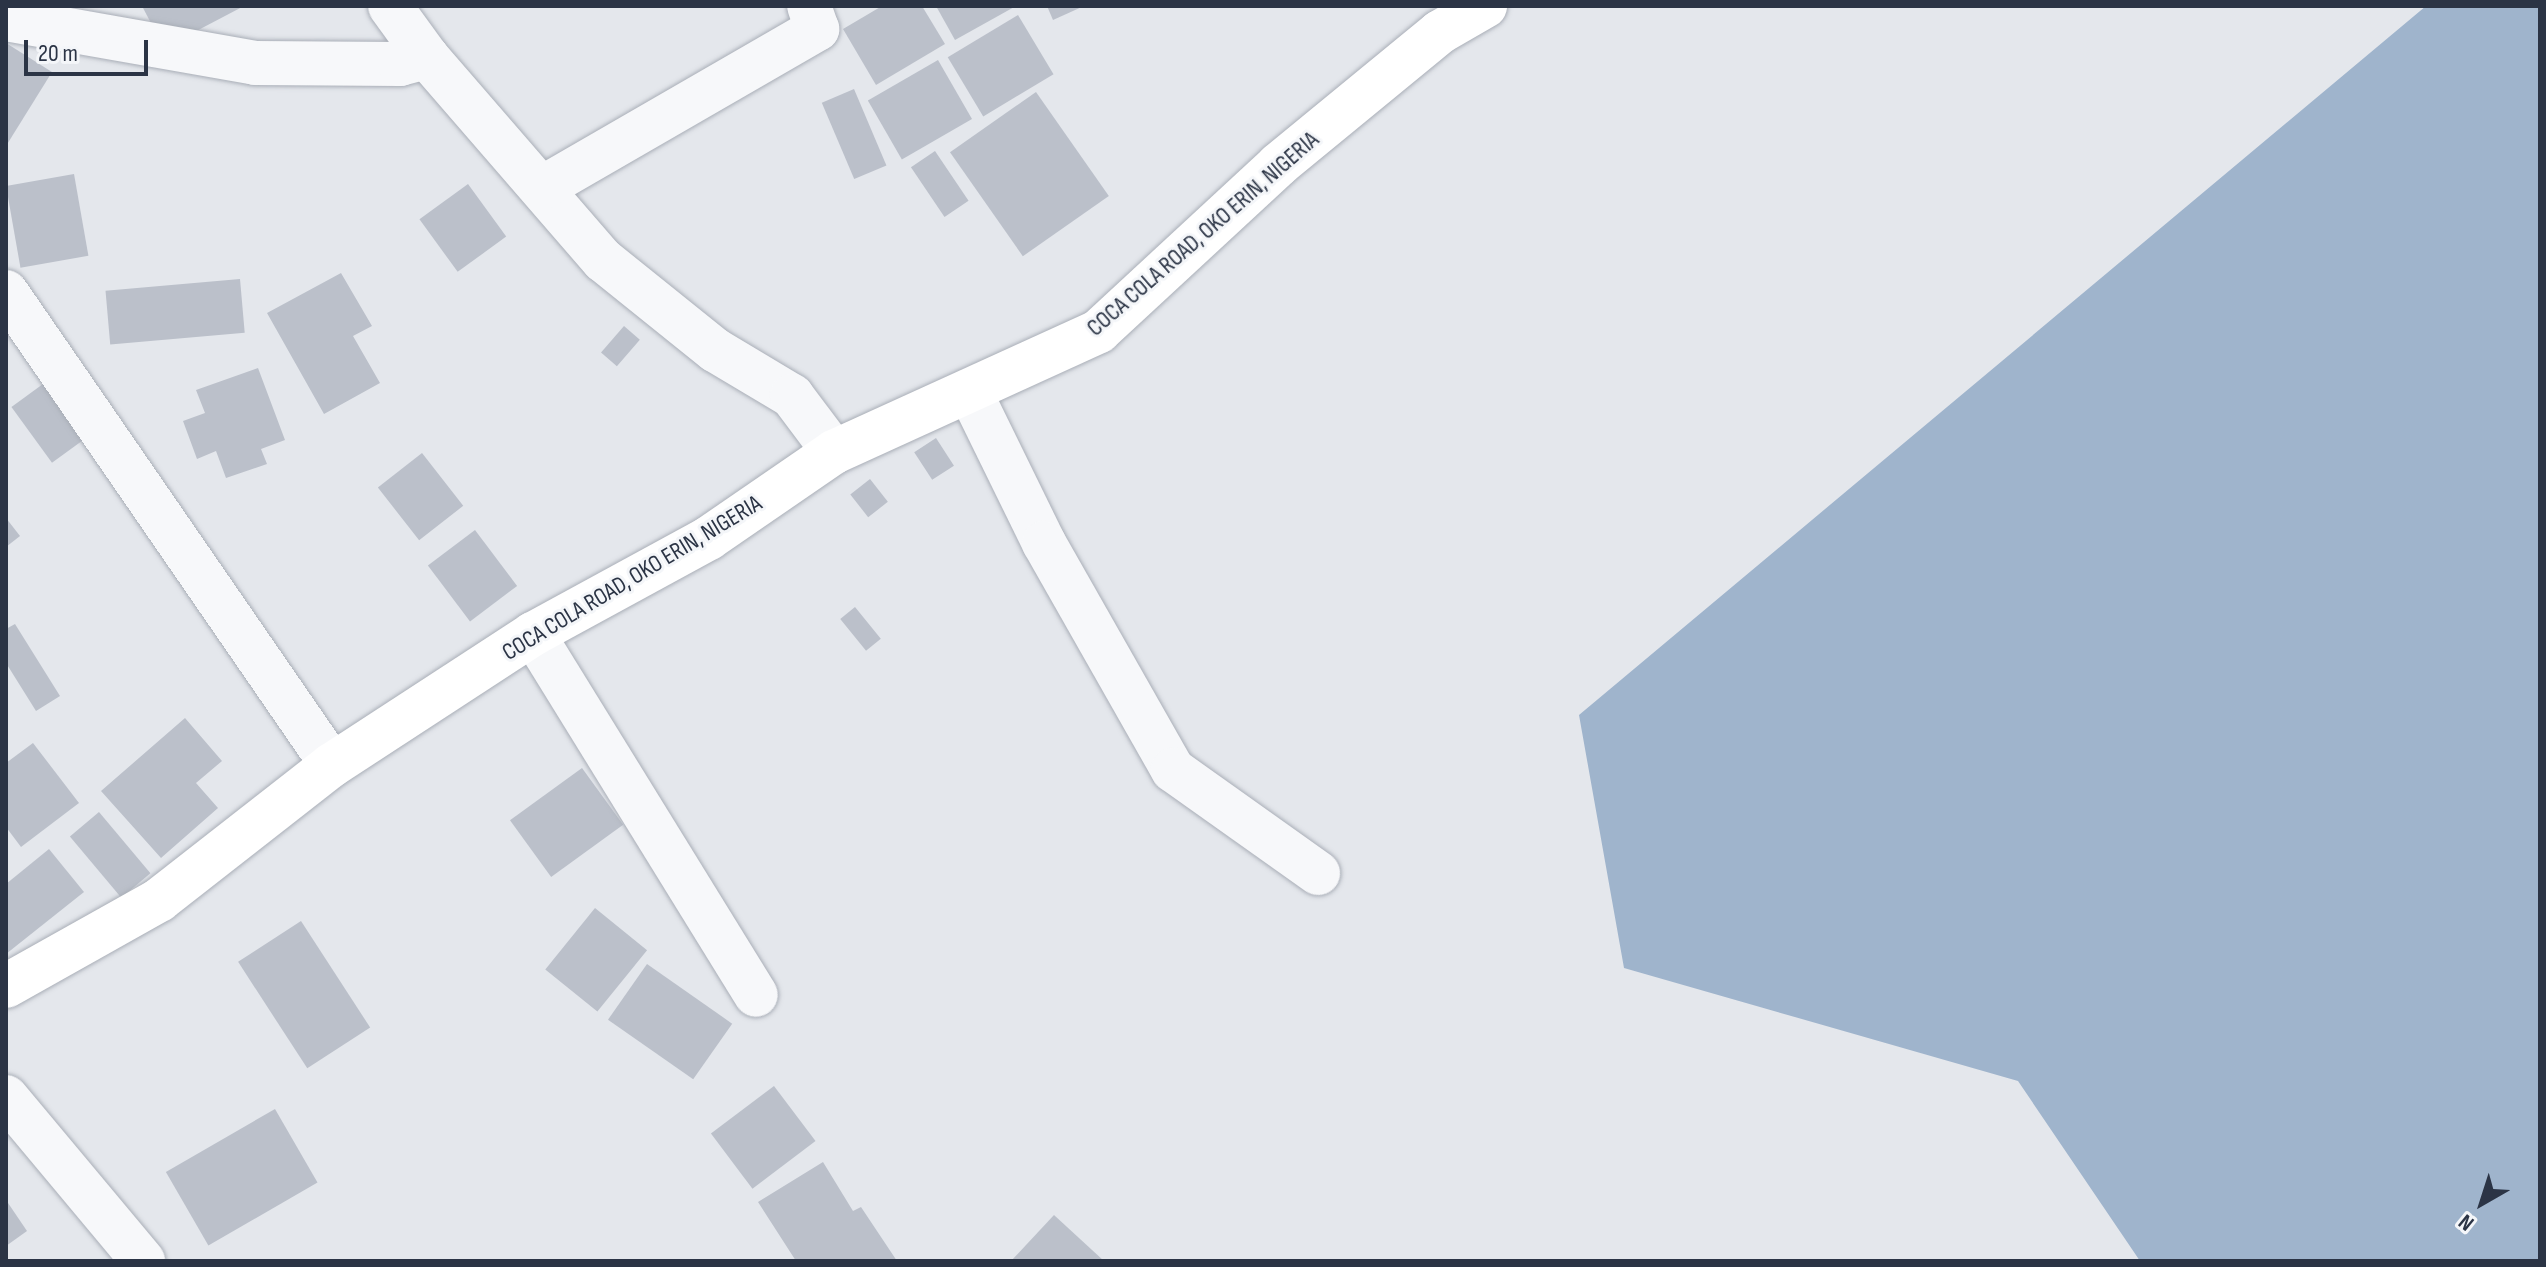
<!DOCTYPE html>
<style>
body{margin:0}
#map{position:relative;width:2546px;height:1267px;overflow:hidden;background:#e4e7ec;font-family:"Sofia Sans Condensed",sans-serif}
div>[style]{position:absolute}
.water>*{inset:0;background:#9fb4cc}
.building>*{inset:0;background:#bbc0ca;transform-origin:0 0}
.roads{filter:drop-shadow(0 0 2px #a9aeb7) drop-shadow(0 0 2px #a9aeb7)}
.street>*{height:44px;margin:-22px;padding:0 22px;transform-origin:22px;border-radius:22px;background:#f7f8fa}
.secondary>*{height:44px;margin:-22px;padding:0 22px;transform-origin:22px;border-radius:22px;background:#fff}
span{translate:-50% -50%;white-space:nowrap;text-align:center;line-height:1.15;-webkit-text-stroke:6px #f4f6f9;paint-order:stroke}
.street-label{font-size:24px;color:#2b3445}
.frame{position:absolute;inset:0;border:8px solid #2b3445;pointer-events:none}
.north{position:absolute;left:2442px;top:1163px;width:80px;height:80px;-webkit-text-stroke:6px #f4f6f9;paint-order:stroke;rotate:219deg;font-size:22px;font-weight:700;line-height:32px;text-align:center;color:#2b3445}
.north::after{content:'';display:block;margin:auto;width:28px;height:36px;background:#2b3445;clip-path:polygon(50% 0,100% 100%,50% 72%,0 100%)}
.scale{position:absolute;left:24px;top:40px;width:124px;height:36px;box-sizing:border-box;border:4px solid #2b3445;border-top:0;padding-left:10px;font-size:24px;line-height:28px;white-space:nowrap;color:#2b3445;-webkit-text-stroke:6px #f4f6f9;paint-order:stroke}
</style>
<div id="map">
<div class="water">
<div style="clip-path:polygon(2426px 6px,2540px 6px,2540px 1261px,2140px 1261px,2018px 1081px,1624px 968px,1579px 715px)"></div>
</div>
<div class="building">
<div style="clip-path:polygon(142px 6px,244px 6px,164px 48px)"></div>
<div style="clip-path:polygon(882px 6px,922px 6px,945px 44px,876px 85px,843px 29px)"></div>
<div style="clip-path:polygon(936px 6px,1016px 6px,955px 40px)"></div>
<div style="clip-path:polygon(1047px 6px,1084px 6px,1053px 20px)"></div>
<div style="left:1018px;top:15px;width:69px;height:82px;rotate:59deg"></div>
<div style="clip-path:polygon(6px 43px,52px 72px,6px 146px)"></div>
<div style="left:938px;top:60px;width:68px;height:81px;rotate:60deg"></div>
<div style="left:854px;top:89px;width:83px;height:35px;rotate:67deg"></div>
<div style="left:1036px;top:92px;width:127px;height:105px;rotate:55deg"></div>
<div style="left:935px;top:151px;width:60px;height:29px;rotate:56deg"></div>
<div style="left:74px;top:174px;width:83px;height:69px;rotate:80deg"></div>
<div style="left:468px;top:184px;width:65px;height:60px;rotate:54deg"></div>
<div style="clip-path:polygon(341px 273px,372px 326px,353px 336px,380px 383px,324px 414px,267px 313px)"></div>
<div style="left:240px;top:279px;width:54px;height:135px;rotate:85deg"></div>
<div style="left:624px;top:326px;width:21px;height:35px;rotate:41deg"></div>
<div style="clip-path:polygon(258px 368px,285px 440px,261px 449px,267px 464px,226px 478px,216px 451px,197px 459px,183px 421px,205px 413px,196px 390px)"></div>
<div style="left:43px;top:384px;width:69px;height:39px;rotate:54deg"></div>
<div style="left:936px;top:438px;width:33px;height:26px;rotate:57deg"></div>
<div style="left:422px;top:453px;width:67px;height:56px;rotate:52deg"></div>
<div style="left:870px;top:479px;width:29px;height:25px;rotate:52deg"></div>
<div style="clip-path:polygon(6px 518px,20px 536px,6px 547px)"></div>
<div style="left:475px;top:530px;width:70px;height:59px;rotate:53deg"></div>
<div style="left:855px;top:607px;width:41px;height:19px;rotate:51deg"></div>
<div style="clip-path:polygon(15px 624px,60px 696px,36px 711px,6px 663px,6px 629px)"></div>
<div style="clip-path:polygon(185px 718px,222px 761px,196px 783px,218px 808px,161px 858px,101px 791px)"></div>
<div style="clip-path:polygon(33px 743px,79px 803px,21px 847px,6px 827px,6px 763px)"></div>
<div style="left:582px;top:768px;width:70px;height:89px;rotate:54deg"></div>
<div style="left:99px;top:812px;width:80px;height:38px;rotate:50deg"></div>
<div style="clip-path:polygon(49px 849px,84px 892px,6px 954px,6px 884px)"></div>
<div style="left:595px;top:908px;width:67px;height:79px;rotate:39deg"></div>
<div style="left:301px;top:921px;width:127px;height:75px;rotate:57deg"></div>
<div style="left:647px;top:964px;width:104px;height:68px;rotate:35deg"></div>
<div style="left:774px;top:1086px;width:69px;height:79px;rotate:53deg"></div>
<div style="left:275px;top:1109px;width:85px;height:126px;rotate:60deg"></div>
<div style="clip-path:polygon(823px 1162px,853px 1211px,861px 1207px,897px 1261px,796px 1261px,758px 1202px)"></div>
<div style="clip-path:polygon(6px 1200px,27px 1231px,6px 1246px)"></div>
<div style="clip-path:polygon(1054px 1215px,1104px 1261px,1011px 1261px)"></div>
</div>
<div class="roads">
<div class="street">
<div style="left:390px;top:6px;width:63px;rotate:54deg"></div>
<div style="left:6px;top:19px;width:253px;rotate:10deg"></div>
<div style="left:255px;top:63px;width:145px;rotate:0.4deg"></div>
<div style="left:400px;top:64px;width:28px;rotate:-15deg"></div>
<div style="left:427px;top:57px;width:269px;rotate:49.1deg"></div>
<div style="left:603px;top:260px;width:144px;rotate:38.8deg"></div>
<div style="left:715px;top:350px;width:90px;rotate:30.9deg"></div>
<div style="left:792px;top:396px;width:70px;rotate:53.1deg"></div>
<div style="left:542px;top:188px;width:318px;rotate:-30deg"></div>
<div style="left:817px;top:29px;width:24px;rotate:-109deg"></div>
<div style="left:6px;top:292px;width:574px;rotate:55.42deg"></div>
<div style="left:971px;top:394px;width:166px;rotate:63.9deg"></div>
<div style="left:1044px;top:543px;width:261px;rotate:60.4deg"></div>
<div style="left:1173px;top:770px;width:178px;rotate:35.4deg"></div>
<div style="left:533px;top:634px;width:424px;rotate:58.3deg"></div>
<div style="left:6px;top:1097px;width:214px;rotate:50.1deg"></div>
</div>
<div class="secondary">
<div style="left:6px;top:986px;width:176px;rotate:-29.3deg"></div>
<div style="left:159px;top:900px;width:219px;rotate:-38deg"></div>
<div style="left:332px;top:765px;width:240px;rotate:-33.1deg"></div>
<div style="left:533px;top:634px;width:200px;rotate:-28.6deg"></div>
<div style="left:709px;top:538px;width:152px;rotate:-34.5deg"></div>
<div style="left:834px;top:452px;width:291px;rotate:-24.5deg"></div>
<div style="left:1099px;top:331px;width:244px;rotate:-42.8deg"></div>
<div style="left:1278px;top:165px;width:210px;rotate:-39.4deg"></div>
<div style="left:1440px;top:32px;width:52px;rotate:-30deg"></div>
</div>
</div>
<div class="street-label">
<span style="left:1203px;top:234px;rotate:-41deg">COCA COLA ROAD, OKO ERIN, NIGERIA</span>
<span style="left:632px;top:578px;rotate:-31deg">COCA COLA ROAD, OKO ERIN, NIGERIA</span>
</div>
<div class="frame"></div>
<div class="north">N</div>
<div class="scale">20 m</div>
</div>
